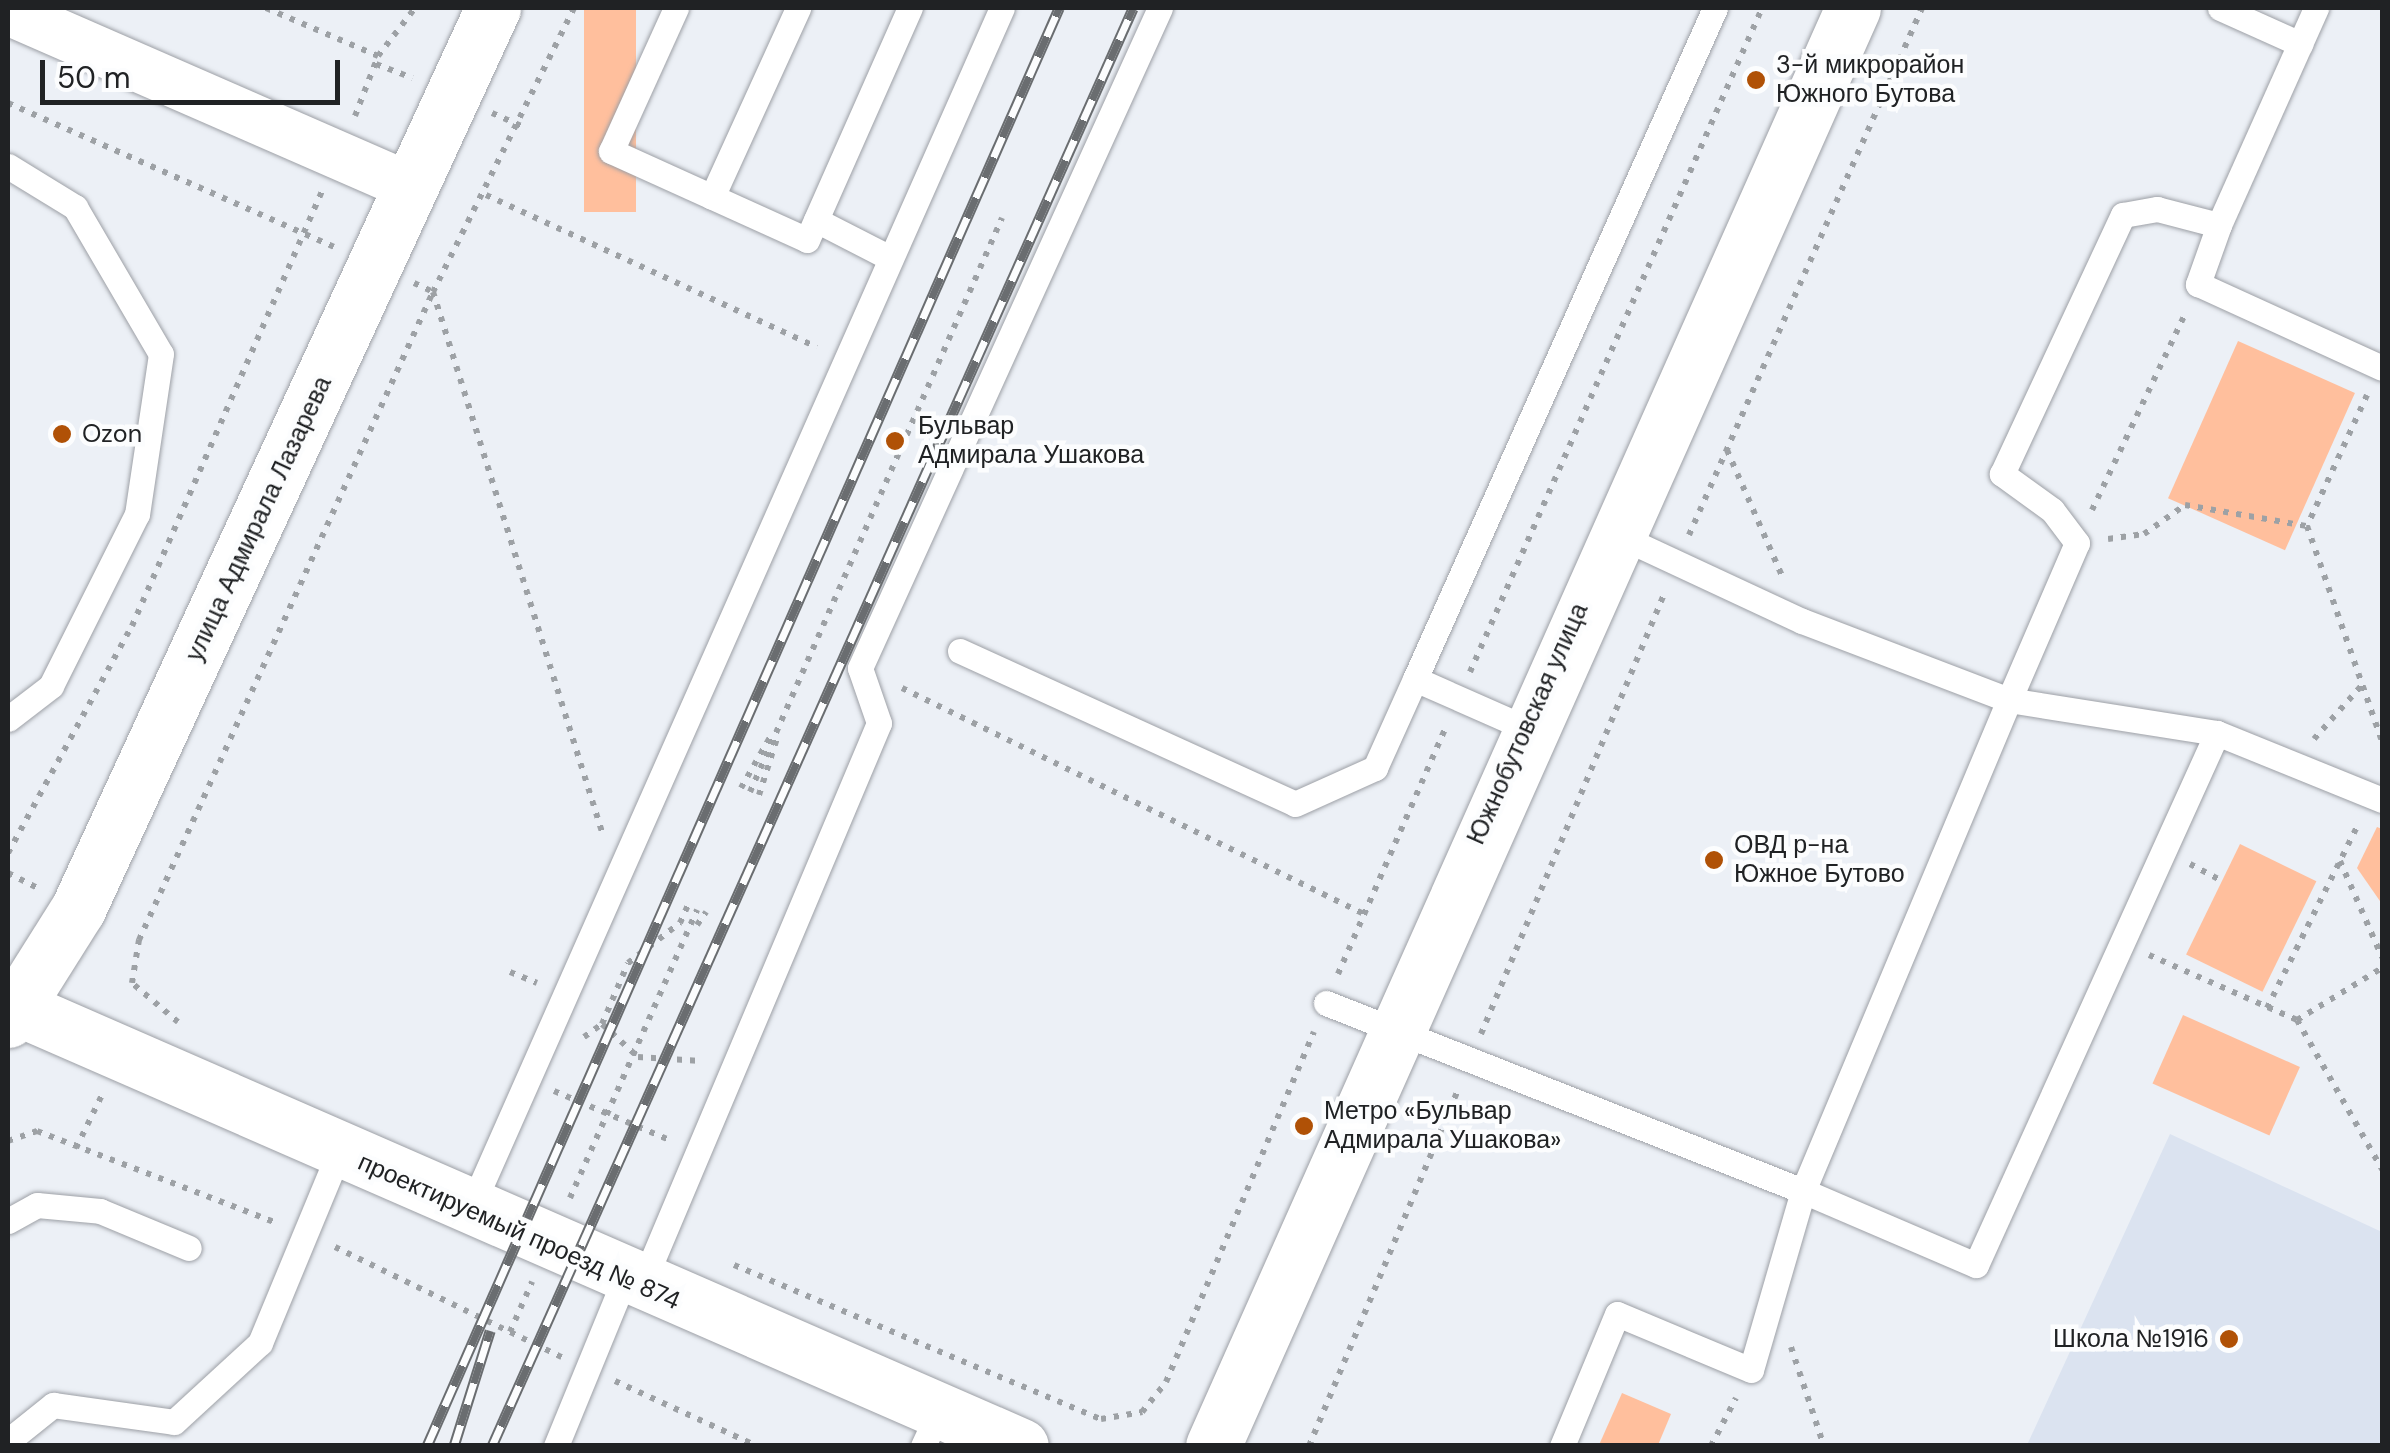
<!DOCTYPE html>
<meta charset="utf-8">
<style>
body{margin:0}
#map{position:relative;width:2390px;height:1453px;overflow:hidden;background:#ecf0f6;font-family:"DM Sans",sans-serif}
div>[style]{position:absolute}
.built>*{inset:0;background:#dbe3f0}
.green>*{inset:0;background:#ffbf9d;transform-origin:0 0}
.path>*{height:6px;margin-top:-3px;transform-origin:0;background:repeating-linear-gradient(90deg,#9da1a5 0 5px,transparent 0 13px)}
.roads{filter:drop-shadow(0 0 2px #9da0a6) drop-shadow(0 0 2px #9da0a6)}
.service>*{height:25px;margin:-12.5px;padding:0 12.5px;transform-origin:12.5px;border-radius:12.5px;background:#fff}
.minor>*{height:48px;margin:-24px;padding:0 24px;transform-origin:24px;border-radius:24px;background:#fff}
.tertiary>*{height:55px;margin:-27.5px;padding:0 27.5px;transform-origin:27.5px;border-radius:27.5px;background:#fff}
.rail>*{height:11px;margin-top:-5.5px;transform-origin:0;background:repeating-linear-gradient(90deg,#fcfdfe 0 22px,#6a6d70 0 44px);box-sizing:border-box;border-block:2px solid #6a6d70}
.dots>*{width:28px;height:28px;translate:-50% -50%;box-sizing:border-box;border:5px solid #fcfdfe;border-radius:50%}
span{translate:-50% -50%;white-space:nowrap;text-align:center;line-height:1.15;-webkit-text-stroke:9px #fcfdfe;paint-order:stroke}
.poi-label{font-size:25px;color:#202224}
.left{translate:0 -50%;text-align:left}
.right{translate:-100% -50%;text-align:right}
.street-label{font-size:25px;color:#202224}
.frame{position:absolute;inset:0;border:10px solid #202224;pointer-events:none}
.scale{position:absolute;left:40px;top:60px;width:300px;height:45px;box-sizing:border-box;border:5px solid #202224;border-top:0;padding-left:12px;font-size:30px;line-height:35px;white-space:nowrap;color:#202224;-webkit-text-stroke:8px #fcfdfe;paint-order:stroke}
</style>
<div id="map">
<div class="built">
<div style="clip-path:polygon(2170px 1134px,2382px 1232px,2382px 1445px,2027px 1445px)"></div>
</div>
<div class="green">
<div style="left:584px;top:8px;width:52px;height:204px"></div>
<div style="left:2238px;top:341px;width:128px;height:172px;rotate:24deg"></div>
<div style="clip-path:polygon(2377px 827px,2382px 829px,2382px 904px,2357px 868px)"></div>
<div style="left:2240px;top:844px;width:85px;height:123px;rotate:26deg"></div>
<div style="left:2183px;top:1015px;width:128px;height:75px;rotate:24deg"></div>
<div style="clip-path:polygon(1622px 1393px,1671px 1414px,1658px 1445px,1599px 1445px)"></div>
</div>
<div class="path">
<div style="left:266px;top:8px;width:122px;rotate:23.2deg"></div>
<div style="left:376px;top:64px;width:39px;rotate:21deg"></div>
<div style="left:8px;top:103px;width:356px;rotate:23.8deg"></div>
<div style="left:492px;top:113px;width:32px;rotate:24deg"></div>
<div style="left:355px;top:116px;width:64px;rotate:-69deg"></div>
<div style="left:378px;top:56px;width:61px;rotate:-52.4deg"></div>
<div style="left:486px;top:195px;width:364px;rotate:24.7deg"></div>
<div style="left:414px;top:283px;width:21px;rotate:25deg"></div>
<div style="left:433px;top:292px;width:566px;rotate:72.62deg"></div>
<div style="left:2367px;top:395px;width:144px;rotate:114.6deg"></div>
<div style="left:2307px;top:526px;width:228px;rotate:70.8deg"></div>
<div style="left:1727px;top:450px;width:137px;rotate:66.4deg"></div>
<div style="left:2092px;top:510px;width:217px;rotate:-64.6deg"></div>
<div style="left:1689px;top:535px;width:576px;rotate:-66.15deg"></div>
<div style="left:2108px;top:539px;width:36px;rotate:-8deg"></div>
<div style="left:2144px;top:534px;width:50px;rotate:-35.3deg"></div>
<div style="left:2185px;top:505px;width:124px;rotate:9.8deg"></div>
<div style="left:1470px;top:672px;width:725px;rotate:-66.26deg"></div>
<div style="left:902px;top:688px;width:514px;rotate:26.07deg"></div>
<div style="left:2314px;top:739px;width:72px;rotate:-48.4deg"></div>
<div style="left:741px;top:788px;width:64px;rotate:-60.3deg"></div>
<div style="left:750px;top:792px;width:627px;rotate:-66.3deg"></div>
<div style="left:759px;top:795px;width:63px;rotate:-72.4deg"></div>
<div style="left:8px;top:853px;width:259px;rotate:-61.4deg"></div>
<div style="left:132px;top:626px;width:474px;rotate:-66.4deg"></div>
<div style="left:2340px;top:861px;width:105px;rotate:66.4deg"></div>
<div style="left:2190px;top:864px;width:36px;rotate:28deg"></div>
<div style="left:8px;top:873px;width:34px;rotate:27deg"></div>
<div style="left:697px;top:925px;width:16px;rotate:-55deg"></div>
<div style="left:2149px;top:955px;width:162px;rotate:23.7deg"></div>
<div style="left:2297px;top:1020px;width:172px;rotate:60.3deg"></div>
<div style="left:510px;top:972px;width:29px;rotate:22deg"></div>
<div style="left:1338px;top:974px;width:272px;rotate:-66.4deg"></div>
<div style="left:2267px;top:1008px;width:204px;rotate:-63.6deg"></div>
<div style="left:2297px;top:1020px;width:100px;rotate:-31.5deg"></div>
<div style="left:178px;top:1022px;width:60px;rotate:-139.7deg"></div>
<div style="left:132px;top:983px;width:44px;rotate:-80.8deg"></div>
<div style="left:139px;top:940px;width:712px;rotate:-65.6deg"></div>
<div style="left:433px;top:292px;width:317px;rotate:-63.6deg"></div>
<div style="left:602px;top:1024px;width:49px;rotate:42.5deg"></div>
<div style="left:638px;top:1057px;width:63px;rotate:3.6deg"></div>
<div style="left:1481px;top:1034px;width:478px;rotate:-67.4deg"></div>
<div style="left:584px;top:1037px;width:22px;rotate:-36deg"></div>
<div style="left:602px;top:1024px;width:66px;rotate:-66.9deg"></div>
<div style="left:628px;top:963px;width:66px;rotate:-37.6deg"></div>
<div style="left:680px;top:923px;width:20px;rotate:-66deg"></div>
<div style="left:554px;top:1091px;width:128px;rotate:23deg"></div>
<div style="left:8px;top:1141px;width:31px;rotate:-19deg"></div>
<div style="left:37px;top:1131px;width:257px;rotate:21deg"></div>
<div style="left:76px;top:1148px;width:61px;rotate:-63.9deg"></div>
<div style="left:570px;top:1198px;width:315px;rotate:-66.2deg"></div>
<div style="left:335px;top:1247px;width:252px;rotate:25.9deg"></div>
<div style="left:734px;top:1265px;width:398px;rotate:22.8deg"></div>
<div style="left:1101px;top:1419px;width:42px;rotate:-9.7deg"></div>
<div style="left:1142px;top:1412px;width:38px;rotate:-51deg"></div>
<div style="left:1166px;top:1382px;width:380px;rotate:-67.1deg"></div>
<div style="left:510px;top:1332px;width:55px;rotate:-66.3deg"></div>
<div style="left:1791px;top:1347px;width:104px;rotate:71.6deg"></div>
<div style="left:615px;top:1381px;width:156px;rotate:24.6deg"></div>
<div style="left:1309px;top:1446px;width:389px;rotate:-67.3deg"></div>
<div style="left:1711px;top:1446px;width:54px;rotate:-62.5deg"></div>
</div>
<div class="roads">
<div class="service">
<div style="left:676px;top:8px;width:157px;rotate:114.4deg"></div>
<div style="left:611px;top:151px;width:215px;rotate:24.4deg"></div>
<div style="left:807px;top:240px;width:254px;rotate:-66.1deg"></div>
<div style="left:2220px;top:8px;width:88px;rotate:24.2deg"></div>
<div style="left:8px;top:166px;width:79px;rotate:31.5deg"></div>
<div style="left:75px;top:207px;width:170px;rotate:59.7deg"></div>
<div style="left:161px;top:354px;width:162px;rotate:98.5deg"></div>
<div style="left:137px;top:514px;width:192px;rotate:116.6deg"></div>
<div style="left:51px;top:686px;width:54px;rotate:142.5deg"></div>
<div style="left:712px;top:197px;width:208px;rotate:-65.5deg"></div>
<div style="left:816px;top:220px;width:83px;rotate:27.2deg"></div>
<div style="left:2219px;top:225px;width:63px;rotate:109.6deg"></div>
<div style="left:2198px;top:284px;width:202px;rotate:24.5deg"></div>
<div style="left:1613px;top:533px;width:208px;rotate:25deg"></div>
<div style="left:1802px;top:621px;width:222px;rotate:20.9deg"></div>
<div style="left:2009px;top:700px;width:171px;rotate:-66.6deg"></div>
<div style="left:2077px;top:543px;width:41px;rotate:-127.1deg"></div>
<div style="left:2052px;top:510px;width:62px;rotate:-144.2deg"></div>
<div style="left:2002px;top:474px;width:286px;rotate:-65deg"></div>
<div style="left:2123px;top:215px;width:35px;rotate:-10deg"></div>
<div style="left:2157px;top:209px;width:64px;rotate:14.5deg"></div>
<div style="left:2219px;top:225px;width:238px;rotate:-65.9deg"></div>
<div style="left:960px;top:651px;width:368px;rotate:24.5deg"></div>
<div style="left:1295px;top:804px;width:88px;rotate:-24.2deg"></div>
<div style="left:1375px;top:768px;width:98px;rotate:-65.8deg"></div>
<div style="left:1415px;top:679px;width:121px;rotate:23.8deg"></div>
<div style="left:1415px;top:679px;width:735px;rotate:-65.91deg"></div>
<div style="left:2217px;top:733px;width:178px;rotate:22.1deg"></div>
<div style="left:1326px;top:1003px;width:513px;rotate:21.51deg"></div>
<div style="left:1803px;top:1191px;width:188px;rotate:23.2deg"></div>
<div style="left:1976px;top:1265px;width:584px;rotate:-65.63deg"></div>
<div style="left:2217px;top:733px;width:211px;rotate:-171deg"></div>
<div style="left:2009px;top:700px;width:532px;rotate:112.76deg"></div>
<div style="left:1803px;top:1191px;width:186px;rotate:106.2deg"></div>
<div style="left:1751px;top:1370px;width:145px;rotate:-157.3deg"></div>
<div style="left:1617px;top:1314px;width:143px;rotate:112.6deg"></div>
<div style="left:470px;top:1210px;width:1314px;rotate:-66.13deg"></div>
<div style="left:8px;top:1221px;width:33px;rotate:-29deg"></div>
<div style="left:37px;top:1205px;width:63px;rotate:5.4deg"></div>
<div style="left:100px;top:1211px;width:96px;rotate:22.6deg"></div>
<div style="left:641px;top:1287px;width:612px;rotate:-67.12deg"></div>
<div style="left:879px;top:723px;width:58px;rotate:-109.1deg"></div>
<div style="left:860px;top:668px;width:725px;rotate:-65.56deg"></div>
<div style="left:8px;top:1441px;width:58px;rotate:-38.7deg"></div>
<div style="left:53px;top:1405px;width:122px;rotate:8deg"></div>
<div style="left:174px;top:1422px;width:117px;rotate:-42.6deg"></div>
<div style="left:260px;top:1343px;width:207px;rotate:-67.5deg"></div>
<div style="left:556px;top:1446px;width:179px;rotate:-67.7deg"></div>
<div style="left:923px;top:1446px;width:38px;rotate:-65deg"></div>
</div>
<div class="minor">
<div style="left:8px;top:11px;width:442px;rotate:23.6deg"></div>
</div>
<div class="tertiary">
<div style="left:20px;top:1009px;width:1092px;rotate:23.58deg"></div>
<div style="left:8px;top:1020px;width:131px;rotate:-57.8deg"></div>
<div style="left:78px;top:909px;width:992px;rotate:-65.27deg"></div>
<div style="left:1213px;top:1446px;width:1574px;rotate:-66.01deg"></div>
</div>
</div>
<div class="rail">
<div style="left:427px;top:1446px;width:1571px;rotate:-66.27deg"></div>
<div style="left:454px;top:1446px;width:121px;rotate:-72.6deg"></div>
<div style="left:492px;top:1446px;width:1574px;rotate:-65.97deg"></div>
</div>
<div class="dots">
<div style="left:1756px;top:80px;background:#b05106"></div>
<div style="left:62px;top:434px;background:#b05106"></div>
<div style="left:895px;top:441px;background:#b05106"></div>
<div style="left:1714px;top:860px;background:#b05106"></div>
<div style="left:1304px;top:1126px;background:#b05106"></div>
<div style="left:2229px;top:1339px;background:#b05106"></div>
</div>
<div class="poi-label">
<span class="left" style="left:1776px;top:80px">3-й микрорайон<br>Южного Бутова</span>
<span class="left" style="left:918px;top:441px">Бульвар<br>Адмирала Ушакова</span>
<span class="left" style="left:82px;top:434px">Ozon</span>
<span class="left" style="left:1734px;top:860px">ОВД р-на<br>Южное Бутово</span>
<span class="left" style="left:1324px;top:1126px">Метро «Бульвар<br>Адмирала Ушакова»</span>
<span class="right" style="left:2209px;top:1339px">Школа №1916</span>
</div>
<div class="street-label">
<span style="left:259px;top:519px;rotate:-65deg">улица Адмирала Лазарева</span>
<span style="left:1528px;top:724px;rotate:-66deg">Южнобутовская улица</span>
<span style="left:519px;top:1232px;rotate:24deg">проектируемый проезд № 874</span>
</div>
<div class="frame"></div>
<div class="scale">50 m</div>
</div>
